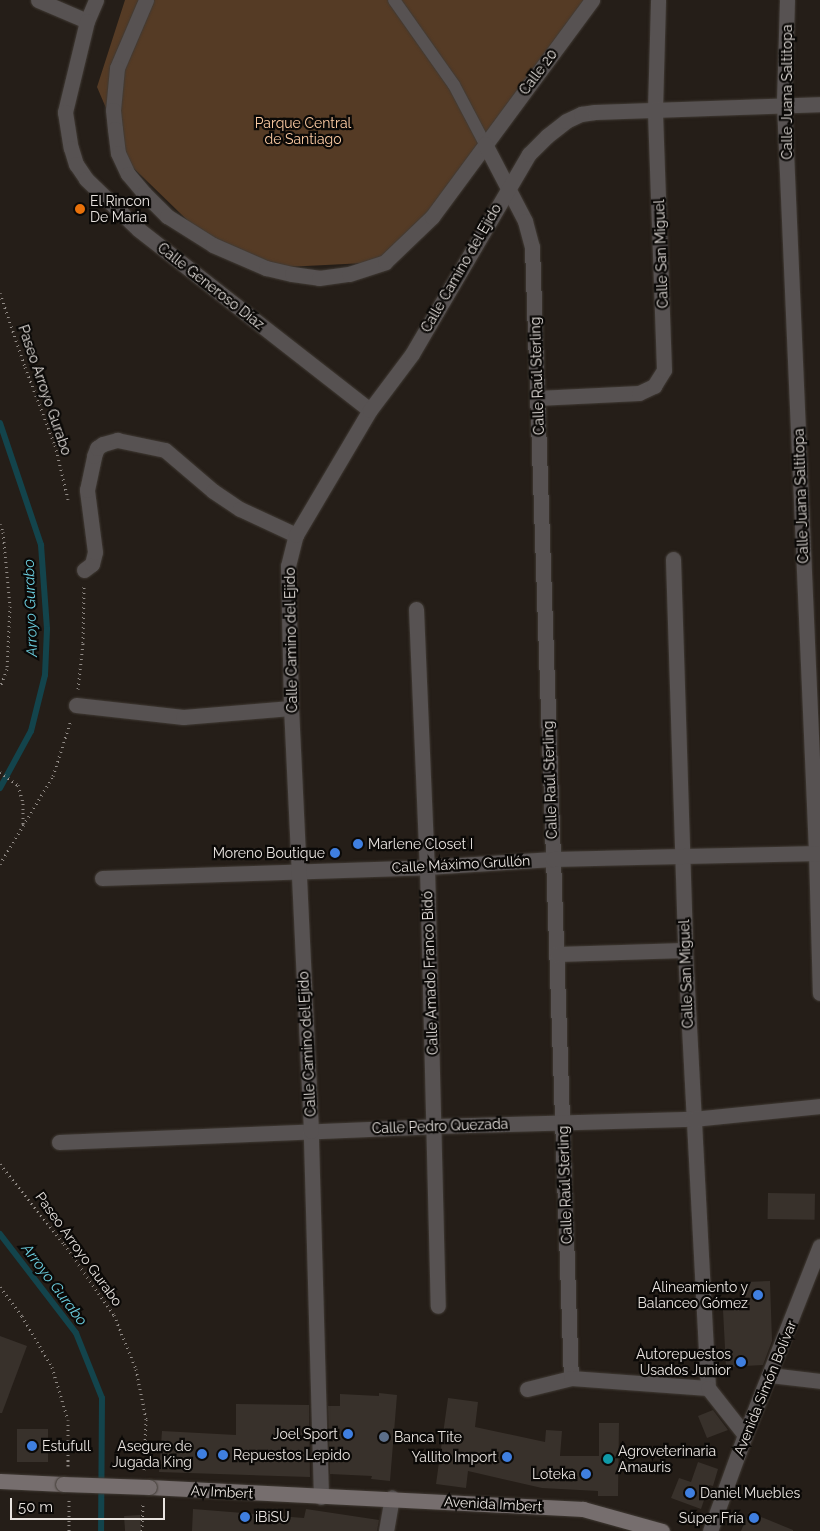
<!DOCTYPE html>
<meta charset="utf-8">
<style>
body{margin:0}
#map{position:relative;width:820px;height:1531px;overflow:hidden;background:#251e18;font-family:Raleway,sans-serif}
div>[style]{position:absolute}
.green>*{inset:0;background:#553b25}
.stream>*{height:6px;margin:-3px;padding:0 3px;transform-origin:3px;border-radius:3px;background:#13444c}
.building>*{inset:0;background:#38312b;transform-origin:0 0}
.path>*{height:3px;margin-top:-1.5px;transform-origin:0;background:repeating-linear-gradient(90deg,#908a85 0 1px,transparent 0 5px)}
.roads{filter:drop-shadow(0 0 1px #403a34) drop-shadow(0 0 1px #403a34)}
.service>*{height:12px;margin:-6px;padding:0 6px;transform-origin:6px;border-radius:6px;background:#575252}
.minor>*{height:15px;margin:-7.5px;padding:0 7.5px;transform-origin:7.5px;border-radius:7.5px;background:#575252}
.tertiary>*{height:15px;margin:-7.5px;padding:0 7.5px;transform-origin:7.5px;border-radius:7.5px;background:#575252}
.secondary>*{height:15px;margin:-7.5px;padding:0 7.5px;transform-origin:7.5px;border-radius:7.5px;background:#766e6e}
.bridges{filter:drop-shadow(0 0 1px #403a34) drop-shadow(0 0 1px #403a34)}
.secondary-bridge>*{height:15px;margin:-7.5px;padding:0 7.5px;transform-origin:7.5px;border-radius:7.5px;background:#766e6e}
.dots>*{width:14px;height:14px;translate:-50% -50%;box-sizing:border-box;border:2px solid #0b0907;border-radius:50%}
span{translate:-50% -50%;white-space:nowrap;text-align:center;line-height:1.15;-webkit-text-stroke:4.5px #0b0907;paint-order:stroke}
.street-label{font-size:14px;color:#e9e4e0}
.park-label{font-size:14px;color:#fccba3}
.poi-label{font-size:14px;color:#e9e4e0}
.left{translate:0 -50%;text-align:left}
.right{translate:-100% -50%;text-align:right}
.water-label{font-size:15px;color:#6ccfe0;font-style:italic}
.scale{position:absolute;left:10px;top:1498px;width:155px;height:22px;box-sizing:border-box;border:2px solid #e9e4e0;border-top:0;padding-left:6px;font-size:15px;line-height:18px;white-space:nowrap;color:#e9e4e0;-webkit-text-stroke:4px #0b0907;paint-order:stroke}
</style>
<div id="map">
<div class="green">
<div style="clip-path:polygon(125px 0,598px 0,485px 144px,385px 262px,266px 268px,213px 245px,118px 153px,115px 129px,97px 87px)"></div>
</div>
<div class="stream">
<div style="left:0;top:423px;width:129px;rotate:71.4deg"></div>
<div style="left:41px;top:545px;width:84px;rotate:85.9deg"></div>
<div style="left:47px;top:629px;width:46px;rotate:92.5deg"></div>
<div style="left:45px;top:675px;width:58px;rotate:104deg"></div>
<div style="left:31px;top:731px;width:65px;rotate:118.5deg"></div>
<div style="left:0;top:1234px;width:125px;rotate:52.5deg"></div>
<div style="left:76px;top:1333px;width:70px;rotate:68.2deg"></div>
<div style="left:102px;top:1398px;width:133px;rotate:90.4deg"></div>
</div>
<div class="building">
<div style="left:768px;top:1193px;width:47px;height:26px;rotate:1deg"></div>
<div style="clip-path:polygon(770px 1281px,772px 1341px,763px 1365px,726px 1367px,723px 1310px,745px 1309px,745px 1282px)"></div>
<div style="clip-path:polygon(0 1336px,27px 1346px,2px 1413px,0 1413px)"></div>
<div style="clip-path:polygon(379px 1393px,397px 1395px,390px 1481px,371px 1479px,372px 1476px,330px 1474px,328px 1406px,340px 1406px,340px 1394px,379px 1396px)"></div>
<div style="clip-path:polygon(448px 1398px,478px 1402px,475px 1427px,545px 1442px,546px 1430px,562px 1431px,560px 1456px,599px 1456px,599px 1423px,619px 1423px,618px 1496px,598px 1496px,598px 1491px,542px 1488px,468px 1471px,466px 1488px,436px 1484px)"></div>
<div style="clip-path:polygon(236px 1404px,309px 1405px,310px 1477px,159px 1472px,162px 1431px,236px 1435px)"></div>
<div style="clip-path:polygon(713px 1410px,728px 1430px,707px 1438px,698px 1416px)"></div>
<div style="left:17px;top:1429px;width:31px;height:33px"></div>
<div style="clip-path:polygon(698px 1462px,718px 1469px,713px 1486px,709px 1485px,701px 1509px,671px 1498px,679px 1478px,691px 1482px)"></div>
<div style="clip-path:polygon(193px 1509px,304px 1518px,306px 1509px,379px 1520px,377px 1531px,192px 1531px)"></div>
<div style="clip-path:polygon(749px 1512px,793px 1530px,793px 1531px,741px 1531px)"></div>
<div style="left:140px;top:1515px;width:16px;height:16px;rotate:86deg"></div>
</div>
<div class="path">
<div style="left:0;top:293px;width:78px;rotate:71.3deg"></div>
<div style="left:25px;top:367px;width:84px;rotate:69deg"></div>
<div style="left:55px;top:445px;width:56px;rotate:76.5deg"></div>
<div style="left:0;top:524px;width:9px;rotate:69deg"></div>
<div style="left:3px;top:532px;width:74px;rotate:84.6deg"></div>
<div style="left:10px;top:606px;width:63px;rotate:92.7deg"></div>
<div style="left:7px;top:669px;width:19px;rotate:111deg"></div>
<div style="left:78px;top:689px;width:46px;rotate:-83.8deg"></div>
<div style="left:83px;top:643px;width:57px;rotate:-89deg"></div>
<div style="left:0;top:772px;width:22px;rotate:36deg"></div>
<div style="left:18px;top:785px;width:19px;rotate:74deg"></div>
<div style="left:23px;top:803px;width:21px;rotate:90deg"></div>
<div style="left:0;top:864px;width:103px;rotate:-58.9deg"></div>
<div style="left:53px;top:776px;width:59px;rotate:-72.2deg"></div>
<div style="left:0;top:1164px;width:102px;rotate:51.3deg"></div>
<div style="left:64px;top:1244px;width:87px;rotate:54.8deg"></div>
<div style="left:114px;top:1315px;width:58px;rotate:67.8deg"></div>
<div style="left:136px;top:1369px;width:51px;rotate:78.7deg"></div>
<div style="left:146px;top:1419px;width:51px;rotate:92.2deg"></div>
<div style="left:0;top:1287px;width:36px;rotate:53deg"></div>
<div style="left:22px;top:1316px;width:59px;rotate:59.5deg"></div>
<div style="left:52px;top:1367px;width:55px;rotate:73.2deg"></div>
<div style="left:68px;top:1420px;width:46px;rotate:90deg"></div>
<div style="left:69px;top:1500px;width:31px;rotate:90deg"></div>
<div style="left:142px;top:1531px;width:27px;rotate:-88deg"></div>
</div>
<div class="roads">
<div class="service">
<div style="left:394px;top:0;width:104px;rotate:54.8deg"></div>
<div style="left:454px;top:85px;width:67px;rotate:62.3deg"></div>
</div>
<div class="minor">
<div style="left:38px;top:0;width:53px;rotate:23.2deg"></div>
<div style="left:96px;top:0;width:23px;rotate:113deg"></div>
<div style="left:87px;top:21px;width:94px;rotate:103.6deg"></div>
<div style="left:65px;top:112px;width:36px;rotate:81deg"></div>
<div style="left:71px;top:148px;width:17px;rotate:73deg"></div>
<div style="left:76px;top:164px;width:18px;rotate:56deg"></div>
<div style="left:86px;top:179px;width:72px;rotate:43.9deg"></div>
<div style="left:138px;top:229px;width:294px;rotate:38deg"></div>
<div style="left:146px;top:0;width:74px;rotate:113.1deg"></div>
<div style="left:117px;top:68px;width:42px;rotate:95.4deg"></div>
<div style="left:113px;top:110px;width:19px;rotate:84deg"></div>
<div style="left:115px;top:129px;width:24px;rotate:83deg"></div>
<div style="left:118px;top:153px;width:23px;rotate:65deg"></div>
<div style="left:128px;top:174px;width:25px;rotate:50deg"></div>
<div style="left:144px;top:193px;width:33px;rotate:45deg"></div>
<div style="left:167px;top:216px;width:54px;rotate:32.2deg"></div>
<div style="left:213px;top:245px;width:58px;rotate:23.5deg"></div>
<div style="left:266px;top:268px;width:27px;rotate:13deg"></div>
<div style="left:292px;top:274px;width:27px;rotate:8deg"></div>
<div style="left:319px;top:278px;width:30px;rotate:-8deg"></div>
<div style="left:349px;top:274px;width:38px;rotate:-18deg"></div>
<div style="left:385px;top:262px;width:65px;rotate:-43.8deg"></div>
<div style="left:432px;top:217px;width:270px;rotate:-53.6deg"></div>
<div style="left:787px;top:0;width:104px;rotate:91.7deg"></div>
<div style="left:784px;top:104px;width:750px;rotate:87.55deg"></div>
<div style="left:816px;top:853px;width:140px;rotate:88.4deg"></div>
<div style="left:485px;top:144px;width:87px;rotate:62.5deg"></div>
<div style="left:525px;top:221px;width:27px;rotate:75deg"></div>
<div style="left:532px;top:247px;width:1132px;rotate:88.03deg"></div>
<div style="left:537px;top:398px;width:102px;rotate:-2.8deg"></div>
<div style="left:639px;top:393px;width:17px;rotate:-25deg"></div>
<div style="left:654px;top:386px;width:19px;rotate:-58deg"></div>
<div style="left:664px;top:370px;width:261px;rotate:-92deg"></div>
<div style="left:655px;top:109px;width:109px;rotate:-88.4deg"></div>
<div style="left:673px;top:559px;width:391px;rotate:88.2deg"></div>
<div style="left:685px;top:950px;width:439px;rotate:87deg"></div>
<div style="left:84px;top:570px;width:10px;rotate:-37deg"></div>
<div style="left:92px;top:564px;width:12px;rotate:-76deg"></div>
<div style="left:95px;top:552px;width:63px;rotate:-97.4deg"></div>
<div style="left:87px;top:490px;width:35px;rotate:-78deg"></div>
<div style="left:94px;top:456px;width:9px;rotate:-69deg"></div>
<div style="left:97px;top:448px;width:7px;rotate:-34deg"></div>
<div style="left:103px;top:444px;width:15px;rotate:-16deg"></div>
<div style="left:117px;top:440px;width:49px;rotate:11.8deg"></div>
<div style="left:165px;top:450px;width:63px;rotate:40.5deg"></div>
<div style="left:213px;top:491px;width:32px;rotate:34deg"></div>
<div style="left:240px;top:509px;width:62px;rotate:24.9deg"></div>
<div style="left:416px;top:609px;width:258px;rotate:87.6deg"></div>
<div style="left:427px;top:867px;width:439px;rotate:88.6deg"></div>
<div style="left:76px;top:705px;width:108px;rotate:6.4deg"></div>
<div style="left:183px;top:717px;width:108px;rotate:-4.8deg"></div>
<div style="left:102px;top:878px;width:325px;rotate:-1.9deg"></div>
<div style="left:427px;top:867px;width:126px;rotate:-3.6deg"></div>
<div style="left:553px;top:859px;width:267px;rotate:-1.3deg"></div>
<div style="left:557px;top:954px;width:128px;rotate:-1.8deg"></div>
<div style="left:59px;top:1142px;width:376px;rotate:-2.4deg"></div>
<div style="left:435px;top:1126px;width:258px;rotate:-1.6deg"></div>
<div style="left:693px;top:1119px;width:128px;rotate:-5.8deg"></div>
<div style="left:770px;top:1375px;width:50px;rotate:6.8deg"></div>
<div style="left:527px;top:1389px;width:45px;rotate:-14deg"></div>
<div style="left:571px;top:1378px;width:137px;rotate:4.2deg"></div>
<div style="left:708px;top:1388px;width:60px;rotate:51.8deg"></div>
<div style="left:321px;top:1497px;width:366px;rotate:-91.6deg"></div>
<div style="left:311px;top:1131px;width:423px;rotate:-92.7deg"></div>
<div style="left:291px;top:708px;width:142px;rotate:-91.2deg"></div>
<div style="left:288px;top:566px;width:32px;rotate:-76deg"></div>
<div style="left:296px;top:535px;width:145px;rotate:-59.4deg"></div>
<div style="left:370px;top:410px;width:70px;rotate:-53.1deg"></div>
<div style="left:412px;top:354px;width:232px;rotate:-59.7deg"></div>
<div style="left:529px;top:154px;width:25px;rotate:-45deg"></div>
<div style="left:547px;top:136px;width:24px;rotate:-38deg"></div>
<div style="left:566px;top:121px;width:17px;rotate:-25deg"></div>
<div style="left:581px;top:114px;width:14px;rotate:-8deg"></div>
<div style="left:595px;top:112px;width:225px;rotate:-2deg"></div>
<div style="left:386px;top:1531px;width:34px;rotate:-80deg"></div>
</div>
<div class="tertiary">
<div style="left:710px;top:1531px;width:102px;rotate:-70deg"></div>
<div style="left:745px;top:1435px;width:203px;rotate:-68.4deg"></div>
</div>
<div class="secondary">
<div style="left:0;top:1481px;width:63px;rotate:2.7deg"></div>
<div style="left:149px;top:1487px;width:435px;rotate:2.9deg"></div>
<div style="left:583px;top:1509px;width:82px;rotate:15.6deg"></div>
</div>
</div>
<div class="bridges">
<div class="secondary-bridge">
<div style="left:63px;top:1484px;width:86px;rotate:2deg"></div>
</div>
</div>
<div class="dots">
<div style="left:80px;top:209px;background:#e8710a"></div>
<div style="left:358px;top:844px;background:#3f7fe0"></div>
<div style="left:335px;top:853px;background:#3f7fe0"></div>
<div style="left:758px;top:1295px;background:#3f7fe0"></div>
<div style="left:741px;top:1362px;background:#3f7fe0"></div>
<div style="left:348px;top:1434px;background:#3f7fe0"></div>
<div style="left:384px;top:1437px;background:#5c6f8a"></div>
<div style="left:32px;top:1446px;background:#3f7fe0"></div>
<div style="left:202px;top:1454px;background:#3f7fe0"></div>
<div style="left:223px;top:1455px;background:#3f7fe0"></div>
<div style="left:507px;top:1457px;background:#3f7fe0"></div>
<div style="left:608px;top:1459px;background:#0f9aa8"></div>
<div style="left:586px;top:1474px;background:#3f7fe0"></div>
<div style="left:690px;top:1493px;background:#3f7fe0"></div>
<div style="left:245px;top:1517px;background:#3f7fe0"></div>
<div style="left:754px;top:1518px;background:#3f7fe0"></div>
</div>
<div class="street-label">
<span style="left:538px;top:72px;rotate:-53deg">Calle 20</span>
<span style="left:787px;top:92px;rotate:-90deg">Calle Juana Saltitopa</span>
<span style="left:661px;top:254px;rotate:-92deg">Calle San Miguel</span>
<span style="left:461px;top:268px;rotate:-60deg">Calle Camino del Ejido</span>
<span style="left:211px;top:286px;rotate:38deg">Calle Generoso Díaz</span>
<span style="left:537px;top:376px;rotate:-92deg">Calle Raúl Sterling</span>
<span style="left:45px;top:390px;rotate:71deg">Paseo Arroyo Gurabo</span>
<span style="left:801px;top:496px;rotate:-92deg">Calle Juana Saltitopa</span>
<span style="left:291px;top:640px;rotate:-91deg">Calle Camino del Ejido</span>
<span style="left:550px;top:780px;rotate:-92deg">Calle Raúl Sterling</span>
<span style="left:461px;top:864px;rotate:-3deg">Calle Máximo Grullón</span>
<span style="left:430px;top:973px;rotate:-92deg">Calle Amado Franco Bidó</span>
<span style="left:686px;top:974px;rotate:-92deg">Calle San Miguel</span>
<span style="left:307px;top:1044px;rotate:-93deg">Calle Camino del Ejido</span>
<span style="left:440px;top:1126px;rotate:-2deg">Calle Pedro Quezada</span>
<span style="left:565px;top:1185px;rotate:-92deg">Calle Raúl Sterling</span>
<span style="left:79px;top:1249px;rotate:54deg">Paseo Arroyo Gurabo</span>
<span style="left:765px;top:1388px;rotate:-68deg">Avenida Simón Bolívar</span>
<span style="left:222px;top:1492px;rotate:3deg">Av Imbert</span>
<span style="left:493px;top:1504px;rotate:3deg">Avenida Imbert</span>
</div>
<div class="park-label">
<span style="left:303px;top:131px">Parque Central<br>de Santiago</span>
</div>
<div class="poi-label">
<span class="left" style="left:90px;top:209px">El Rincon<br>De Maria</span>
<span class="left" style="left:368px;top:844px">Marlene Closet I</span>
<span class="right" style="left:325px;top:853px">Moreno Boutique</span>
<span class="right" style="left:748px;top:1295px">Alineamiento y<br>Balanceo Gómez</span>
<span class="right" style="left:731px;top:1362px">Autorepuestos<br>Usados Junior</span>
<span class="right" style="left:338px;top:1434px">Joel Sport</span>
<span class="left" style="left:394px;top:1437px">Banca Tite</span>
<span class="left" style="left:42px;top:1446px">Estufull</span>
<span class="right" style="left:192px;top:1454px">Asegure de<br>Jugada King</span>
<span class="left" style="left:618px;top:1459px">Agroveterinaria<br>Amauris</span>
<span class="left" style="left:233px;top:1455px">Repuestos Lepido</span>
<span class="right" style="left:497px;top:1457px">Yallito Import</span>
<span class="right" style="left:576px;top:1474px">Loteka</span>
<span class="left" style="left:700px;top:1493px">Daniel Muebles</span>
<span class="left" style="left:255px;top:1517px">iBiSU</span>
<span class="right" style="left:744px;top:1518px">Súper Fría</span>
</div>
<div class="water-label">
<span style="left:31px;top:608px;rotate:-92deg">Arroyo Gurabo</span>
<span style="left:54px;top:1285px;rotate:53deg">Arroyo Gurabo</span>
</div>
<div class="scale">50 m</div>
</div>
